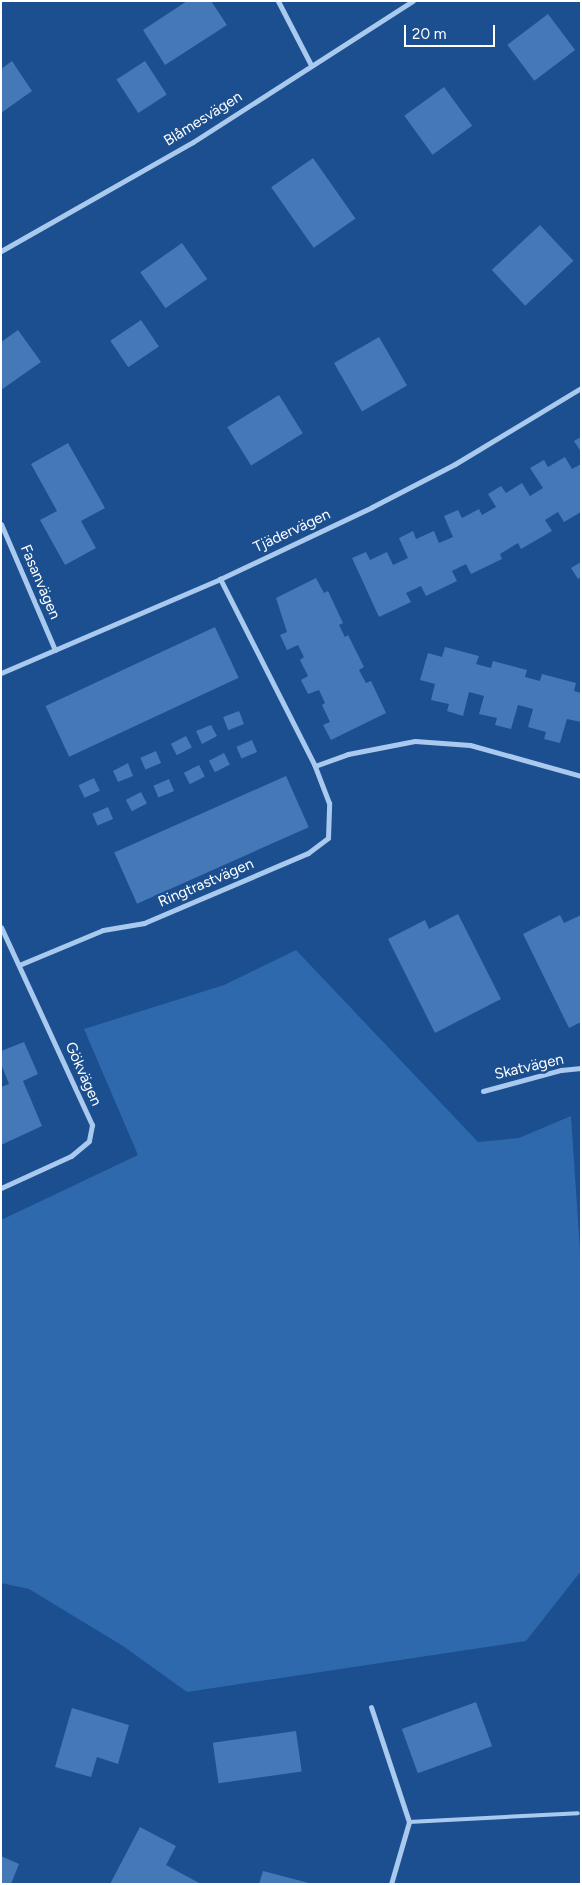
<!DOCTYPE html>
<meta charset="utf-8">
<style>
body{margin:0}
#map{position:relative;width:582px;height:1885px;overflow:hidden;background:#1b4f8f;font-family:Figtree,sans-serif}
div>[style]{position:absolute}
.green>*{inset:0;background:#2e69ad}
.building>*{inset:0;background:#4478b7;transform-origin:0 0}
.lane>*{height:4px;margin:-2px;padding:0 2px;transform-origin:2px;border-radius:2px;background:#a9c9ee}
.street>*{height:5px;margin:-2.5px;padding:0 2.5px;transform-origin:2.5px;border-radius:2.5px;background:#a9c9ee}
span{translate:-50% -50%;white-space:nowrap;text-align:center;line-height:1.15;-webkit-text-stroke:5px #1b4f8f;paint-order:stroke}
.street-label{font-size:15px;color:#fff}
.frame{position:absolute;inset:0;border:2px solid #fff;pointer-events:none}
.scale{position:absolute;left:404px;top:25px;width:91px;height:22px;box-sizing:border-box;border:2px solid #fff;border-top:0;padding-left:6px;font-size:15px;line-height:18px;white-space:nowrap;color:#fff;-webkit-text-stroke:4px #1b4f8f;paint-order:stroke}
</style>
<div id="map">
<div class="green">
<div style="clip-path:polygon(296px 950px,478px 1142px,519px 1138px,571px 1116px,580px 1250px,581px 1571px,526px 1641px,187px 1692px,123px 1646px,29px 1589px,1px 1583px,1px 1220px,138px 1155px,84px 1029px,224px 985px)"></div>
</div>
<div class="building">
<div style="clip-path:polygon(187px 1px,211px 1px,227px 25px,165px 65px,143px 30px)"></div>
<div style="left:548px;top:14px;width:45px;height:51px;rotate:53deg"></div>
<div style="clip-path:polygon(12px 61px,32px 91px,1px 113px,1px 69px)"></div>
<div style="left:145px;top:61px;width:40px;height:34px;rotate:57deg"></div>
<div style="left:444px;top:87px;width:48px;height:49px;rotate:54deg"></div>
<div style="left:313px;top:158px;width:74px;height:51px;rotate:55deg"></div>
<div style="left:540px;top:225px;width:49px;height:66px;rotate:47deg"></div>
<div style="left:182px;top:243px;width:44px;height:51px;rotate:55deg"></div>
<div style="left:141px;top:320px;width:32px;height:37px;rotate:56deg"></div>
<div style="clip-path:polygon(18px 330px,41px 362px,1px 390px,1px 342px)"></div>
<div style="left:379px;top:337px;width:56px;height:52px;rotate:60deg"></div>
<div style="left:279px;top:395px;width:45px;height:61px;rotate:58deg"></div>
<div style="clip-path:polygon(581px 437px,581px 452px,574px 441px)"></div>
<div style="clip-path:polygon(68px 443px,105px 508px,81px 521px,96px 548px,65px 565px,40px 520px,57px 511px,31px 464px)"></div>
<div style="clip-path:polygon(565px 457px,572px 469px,581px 464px,581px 512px,564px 522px,558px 512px,545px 520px,552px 531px,521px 549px,518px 543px,500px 554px,502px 559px,471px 574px,466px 564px,452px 571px,457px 581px,426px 596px,421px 586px,406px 593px,411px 602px,379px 617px,352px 558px,366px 552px,370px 560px,387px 552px,393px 565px,408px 558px,399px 538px,413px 531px,416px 539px,434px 531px,439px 543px,453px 537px,444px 516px,458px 510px,462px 518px,479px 509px,482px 515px,496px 507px,488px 494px,501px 486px,506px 493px,522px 483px,530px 496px,543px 488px,530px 468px,544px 460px,548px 467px)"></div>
<div style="clip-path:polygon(581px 562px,581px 577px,578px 579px,571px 568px)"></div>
<div style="clip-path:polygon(316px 578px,324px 593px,328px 591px,343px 623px,339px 625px,345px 637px,348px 635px,364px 667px,359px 670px,366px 683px,371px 681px,386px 713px,331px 740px,323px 725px,330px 722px,322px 705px,325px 703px,319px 690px,308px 694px,301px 680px,308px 676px,300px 660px,304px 657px,298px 645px,287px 650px,280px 635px,287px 632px,276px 598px)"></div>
<div style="left:215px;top:627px;width:56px;height:187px;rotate:65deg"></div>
<div style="clip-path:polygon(445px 647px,479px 656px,476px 664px,491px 668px,493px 661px,527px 670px,525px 677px,540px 681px,542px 674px,576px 683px,574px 691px,581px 693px,581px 722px,567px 719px,560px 743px,544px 739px,546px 732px,528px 727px,533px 709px,518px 705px,511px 729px,495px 725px,497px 718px,479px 714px,484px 696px,469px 692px,463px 716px,447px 711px,449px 704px,431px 700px,435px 684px,420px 680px,428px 653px,442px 657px)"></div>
<div style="left:239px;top:711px;width:14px;height:17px;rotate:69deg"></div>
<div style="clip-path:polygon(211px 725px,217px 736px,202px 744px,196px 731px)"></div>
<div style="left:186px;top:736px;width:13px;height:17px;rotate:63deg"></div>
<div style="left:252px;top:740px;width:13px;height:17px;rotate:67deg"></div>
<div style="left:156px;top:751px;width:13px;height:17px;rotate:67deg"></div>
<div style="left:224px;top:753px;width:13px;height:17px;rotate:63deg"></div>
<div style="clip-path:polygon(128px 763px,133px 776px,118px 782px,113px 771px)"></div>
<div style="left:199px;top:765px;width:13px;height:17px;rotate:63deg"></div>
<div style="left:286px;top:776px;width:56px;height:188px;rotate:66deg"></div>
<div style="left:94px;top:778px;width:14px;height:17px;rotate:65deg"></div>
<div style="left:169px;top:779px;width:13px;height:17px;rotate:67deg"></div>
<div style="left:141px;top:792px;width:13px;height:17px;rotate:63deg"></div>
<div style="left:108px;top:807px;width:13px;height:17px;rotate:67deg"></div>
<div style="clip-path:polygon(458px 914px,501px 999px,435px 1033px,388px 939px,425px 920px,429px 929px)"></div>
<div style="clip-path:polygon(560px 915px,564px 923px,581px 915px,581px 1022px,569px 1028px,523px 934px)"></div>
<div style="clip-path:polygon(24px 1042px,38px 1074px,23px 1081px,42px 1126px,1px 1145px,1px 1087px,9px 1084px,1px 1064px,1px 1051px)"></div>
<div style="left:476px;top:1702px;width:47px;height:79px;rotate:70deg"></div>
<div style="clip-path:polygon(72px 1708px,129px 1725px,118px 1764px,97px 1757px,91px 1777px,55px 1767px)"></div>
<div style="left:296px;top:1731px;width:41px;height:84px;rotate:82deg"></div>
<div style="clip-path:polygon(140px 1827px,176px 1846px,166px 1865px,201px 1884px,110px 1884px)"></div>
<div style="clip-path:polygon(1px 1856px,19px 1864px,11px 1884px,1px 1884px)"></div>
<div style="clip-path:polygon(263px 1871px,309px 1883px,309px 1884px,259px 1884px)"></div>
</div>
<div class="lane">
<div style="left:409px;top:1822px;width:169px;rotate:-3deg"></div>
</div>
<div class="street">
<div style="left:278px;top:1px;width:72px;rotate:62.7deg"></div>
<div style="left:1px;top:251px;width:221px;rotate:-29.6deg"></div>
<div style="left:193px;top:142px;width:261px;rotate:-32.7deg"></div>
<div style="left:1px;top:524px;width:137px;rotate:66.8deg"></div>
<div style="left:1px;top:673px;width:238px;rotate:-23.2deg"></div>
<div style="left:220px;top:579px;width:168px;rotate:-25.3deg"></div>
<div style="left:372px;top:507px;width:93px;rotate:-27.4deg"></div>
<div style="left:455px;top:464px;width:147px;rotate:-31.1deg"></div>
<div style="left:315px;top:766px;width:35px;rotate:-20deg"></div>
<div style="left:348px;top:754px;width:68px;rotate:-11deg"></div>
<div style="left:415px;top:741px;width:55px;rotate:4.2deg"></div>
<div style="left:470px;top:745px;width:115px;rotate:15.6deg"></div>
<div style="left:1px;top:927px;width:218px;rotate:65.3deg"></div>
<div style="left:92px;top:1125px;width:16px;rotate:101deg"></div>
<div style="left:89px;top:1141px;width:23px;rotate:140deg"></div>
<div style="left:71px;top:1156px;width:77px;rotate:155.4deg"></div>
<div style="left:19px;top:965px;width:91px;rotate:-22.6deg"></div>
<div style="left:103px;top:930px;width:42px;rotate:-9.7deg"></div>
<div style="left:144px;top:923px;width:178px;rotate:-23.1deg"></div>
<div style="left:308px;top:853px;width:25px;rotate:-37deg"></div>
<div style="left:328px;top:838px;width:35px;rotate:-88deg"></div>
<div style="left:329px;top:803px;width:40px;rotate:-111deg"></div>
<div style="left:315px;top:766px;width:210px;rotate:-116.9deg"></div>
<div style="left:483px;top:1091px;width:81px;rotate:-15.1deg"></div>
<div style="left:561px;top:1070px;width:20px;rotate:-6deg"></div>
<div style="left:371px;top:1707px;width:121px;rotate:71.7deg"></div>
<div style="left:409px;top:1822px;width:65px;rotate:106.2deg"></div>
</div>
<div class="street-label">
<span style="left:203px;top:119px;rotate:-32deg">Blåmesvägen</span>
<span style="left:292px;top:531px;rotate:-25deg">Tjädervägen</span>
<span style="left:40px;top:582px;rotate:67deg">Fasanvägen</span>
<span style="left:206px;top:883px;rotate:-23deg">Ringtrastvägen</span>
<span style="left:529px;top:1067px;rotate:-13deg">Skatvägen</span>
<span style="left:83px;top:1074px;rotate:66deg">Gökvägen</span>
</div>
<div class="frame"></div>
<div class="scale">20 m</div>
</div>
